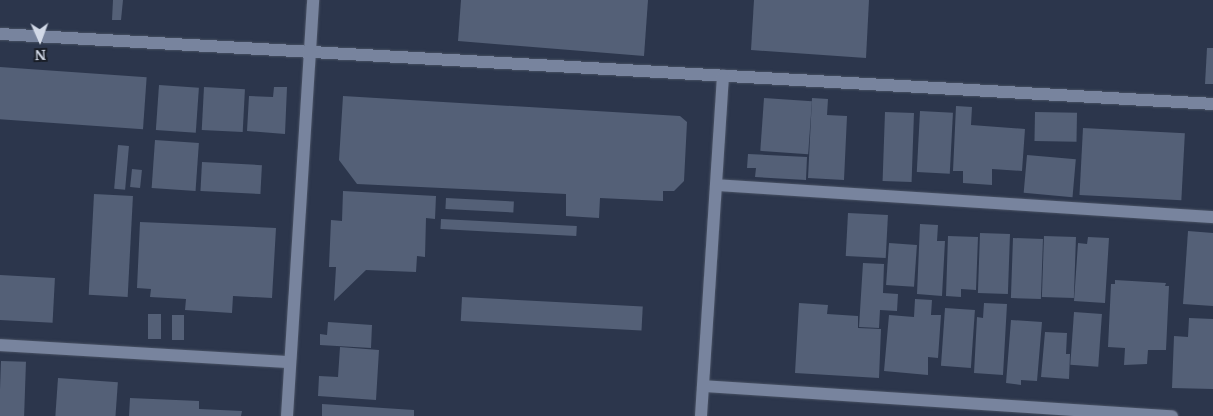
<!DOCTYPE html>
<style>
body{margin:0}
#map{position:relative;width:1213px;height:416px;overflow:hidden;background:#2c364c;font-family:Merriweather,serif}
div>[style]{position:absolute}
.building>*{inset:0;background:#546077;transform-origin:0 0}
.roads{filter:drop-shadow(0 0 1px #495264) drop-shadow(0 0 1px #495264)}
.minor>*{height:12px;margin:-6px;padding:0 6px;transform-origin:6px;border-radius:6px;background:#78849e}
span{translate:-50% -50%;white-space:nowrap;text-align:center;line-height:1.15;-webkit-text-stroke:4px #191e28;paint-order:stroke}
.north{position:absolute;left:15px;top:15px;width:50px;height:50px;-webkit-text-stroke:4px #191e28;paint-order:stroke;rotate:178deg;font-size:14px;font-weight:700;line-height:20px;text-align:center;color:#d2d9e7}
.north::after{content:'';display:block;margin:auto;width:18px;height:22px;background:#d2d9e7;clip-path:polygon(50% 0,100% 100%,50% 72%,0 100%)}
</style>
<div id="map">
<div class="building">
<div style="clip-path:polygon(113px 0,123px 0,121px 20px,112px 20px)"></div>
<div style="clip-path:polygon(461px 0,648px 0,644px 56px,458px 41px)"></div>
<div style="clip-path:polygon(754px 0,869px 0,866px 58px,751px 50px)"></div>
<div style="clip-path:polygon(1207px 48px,1213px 48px,1213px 84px,1205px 84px)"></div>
<div style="left:0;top:67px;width:147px;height:52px;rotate:4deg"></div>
<div style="left:159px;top:85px;width:40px;height:45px;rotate:4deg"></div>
<div style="left:204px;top:87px;width:41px;height:43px;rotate:3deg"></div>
<div style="clip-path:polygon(274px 87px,287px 87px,285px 134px,247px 131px,249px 96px,273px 97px)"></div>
<div style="clip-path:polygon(343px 96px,680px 116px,687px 122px,684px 181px,674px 191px,663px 191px,663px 201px,600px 198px,599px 218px,566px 216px,566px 194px,357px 184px,339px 160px)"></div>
<div style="left:764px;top:98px;width:48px;height:53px;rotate:4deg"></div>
<div style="clip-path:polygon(812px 98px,828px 99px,827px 115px,847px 116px,844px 180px,808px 178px)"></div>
<div style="clip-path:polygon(956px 106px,972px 107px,971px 125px,1025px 129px,1022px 171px,992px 169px,992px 185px,963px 183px,963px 171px,953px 171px)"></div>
<div style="left:920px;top:111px;width:33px;height:61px;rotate:3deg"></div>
<div style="left:885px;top:112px;width:29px;height:69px;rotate:2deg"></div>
<div style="left:1035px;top:112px;width:42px;height:29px;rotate:1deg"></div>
<div style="left:1083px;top:128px;width:102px;height:67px;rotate:3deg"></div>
<div style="left:155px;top:140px;width:44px;height:48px;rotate:4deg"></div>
<div style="left:118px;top:145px;width:11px;height:44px;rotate:5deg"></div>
<div style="clip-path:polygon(748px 154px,807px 157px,806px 180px,755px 177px,756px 168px,747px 168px)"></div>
<div style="left:1027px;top:155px;width:49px;height:38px;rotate:5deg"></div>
<div style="left:202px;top:162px;width:60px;height:29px;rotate:3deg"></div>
<div style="left:132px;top:169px;width:10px;height:18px;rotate:6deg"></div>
<div style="clip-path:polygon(343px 191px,436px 196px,435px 219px,426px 218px,425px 257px,417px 256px,416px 272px,366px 270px,334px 301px,336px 267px,329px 267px,331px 220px,342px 221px)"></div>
<div style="left:94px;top:194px;width:39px;height:101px;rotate:3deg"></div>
<div style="left:446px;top:198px;width:68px;height:11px;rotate:3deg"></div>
<div style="left:848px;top:213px;width:40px;height:43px;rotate:3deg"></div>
<div style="left:441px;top:219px;width:136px;height:10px;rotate:3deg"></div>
<div style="clip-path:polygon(140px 222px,276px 228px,272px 298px,233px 296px,232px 313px,185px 310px,186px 299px,150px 297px,151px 289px,137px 288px)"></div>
<div style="clip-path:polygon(920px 224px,938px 225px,937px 241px,945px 241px,942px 296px,917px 294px)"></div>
<div style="clip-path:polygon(1188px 231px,1213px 233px,1213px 306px,1183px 304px)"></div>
<div style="left:980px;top:233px;width:30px;height:60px;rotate:2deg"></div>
<div style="clip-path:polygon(948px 236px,978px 237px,976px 290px,961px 289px,961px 297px,946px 296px)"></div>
<div style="left:1044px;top:236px;width:32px;height:61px;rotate:2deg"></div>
<div style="clip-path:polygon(1088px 237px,1109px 238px,1105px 303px,1074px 301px,1078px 243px,1087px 244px)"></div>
<div style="left:1013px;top:238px;width:30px;height:60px;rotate:2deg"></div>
<div style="left:889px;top:243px;width:28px;height:42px;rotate:4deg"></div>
<div style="clip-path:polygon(863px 263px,884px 264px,883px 293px,898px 294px,897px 311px,880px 310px,879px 328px,859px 327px)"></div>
<div style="left:0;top:275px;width:55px;height:45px;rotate:3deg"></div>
<div style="clip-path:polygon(1115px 280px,1166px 283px,1165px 286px,1169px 286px,1166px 350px,1148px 350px,1147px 364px,1124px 365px,1125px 348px,1108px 347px,1111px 284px,1115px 284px)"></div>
<div style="left:462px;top:297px;width:181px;height:24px;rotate:3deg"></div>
<div style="clip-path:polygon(915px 299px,932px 300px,931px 315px,941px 315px,938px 358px,928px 357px,928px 375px,884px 371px,889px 315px,914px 317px)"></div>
<div style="clip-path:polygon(799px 303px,828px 305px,827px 314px,858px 316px,858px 328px,881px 329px,879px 378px,795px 373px)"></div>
<div style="clip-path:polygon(984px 303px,1007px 304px,1003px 375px,974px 373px,977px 317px,983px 318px)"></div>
<div style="left:945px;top:308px;width:30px;height:58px;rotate:4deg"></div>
<div style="left:1074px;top:312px;width:28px;height:53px;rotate:4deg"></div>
<div style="left:148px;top:314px;width:13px;height:25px"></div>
<div style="left:172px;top:315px;width:12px;height:25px"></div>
<div style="clip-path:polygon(1189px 318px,1213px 319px,1213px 389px,1172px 388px,1174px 336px,1188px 337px)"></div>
<div style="clip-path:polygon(1011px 320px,1042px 322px,1037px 381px,1021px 380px,1021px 385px,1006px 383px)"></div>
<div style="clip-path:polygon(328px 322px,372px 325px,371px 348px,320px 345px,320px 334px,327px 335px)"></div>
<div style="clip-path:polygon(1045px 332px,1067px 333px,1066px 354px,1070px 354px,1069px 379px,1041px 377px)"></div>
<div style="clip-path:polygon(340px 347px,379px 350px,376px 400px,318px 396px,319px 376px,338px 377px)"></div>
<div style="left:1px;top:361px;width:25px;height:55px;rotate:2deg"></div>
<div style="left:58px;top:378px;width:60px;height:38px;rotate:4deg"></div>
<div style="clip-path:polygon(130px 398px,199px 401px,199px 409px,242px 411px,241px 416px,129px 416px)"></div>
<div style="clip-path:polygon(322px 404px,414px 410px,414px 416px,322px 416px)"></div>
</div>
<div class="roads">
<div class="minor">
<div style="left:0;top:34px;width:1215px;rotate:3.3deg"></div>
<div style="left:716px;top:185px;width:498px;rotate:3.7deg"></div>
<div style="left:0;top:345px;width:290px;rotate:3.4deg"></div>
<div style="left:703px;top:386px;width:470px;rotate:3.7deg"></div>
<div style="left:287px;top:416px;width:417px;rotate:-86.4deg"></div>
<div style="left:701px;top:416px;width:341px;rotate:-86.3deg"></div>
</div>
</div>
<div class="north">N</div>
</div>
